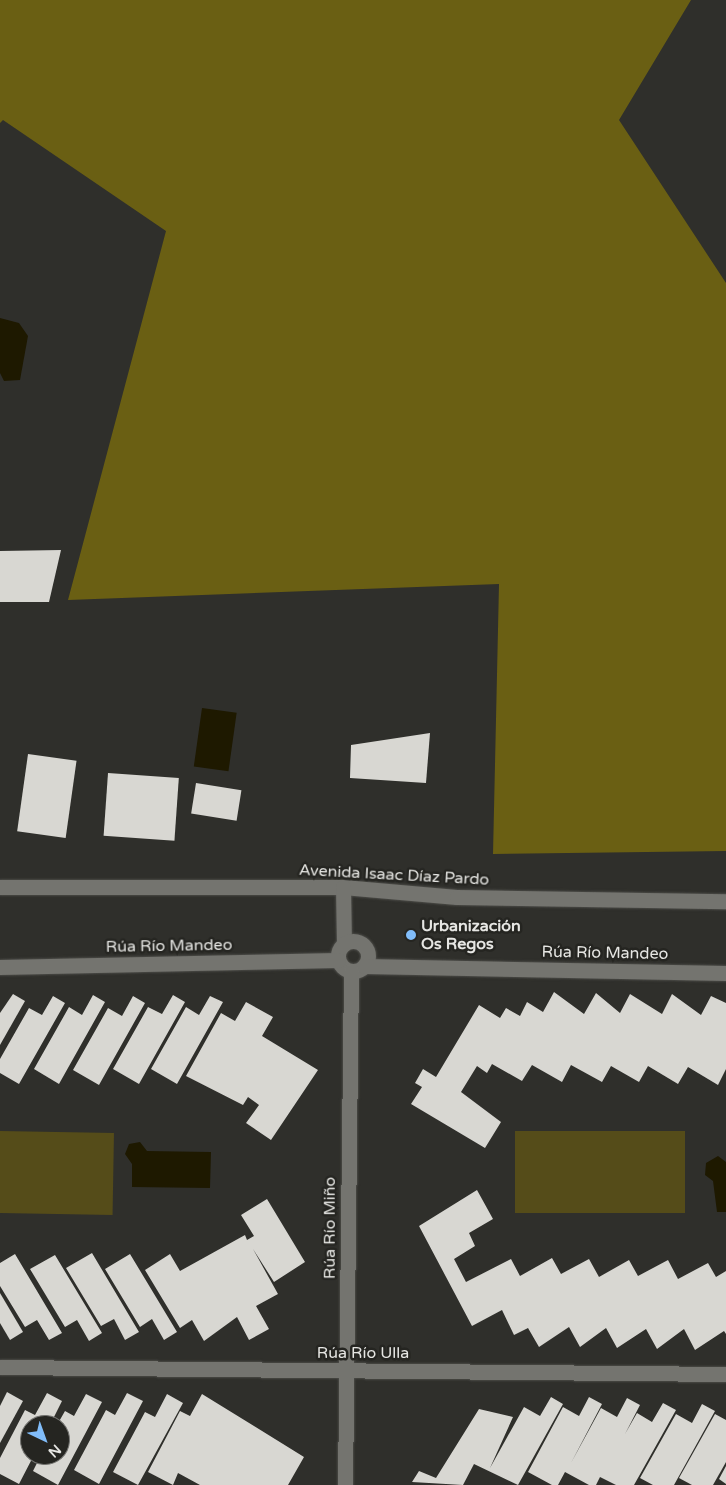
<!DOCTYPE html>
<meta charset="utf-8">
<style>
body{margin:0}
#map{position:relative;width:726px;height:1485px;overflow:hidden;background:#2f2f2b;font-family:"Varela Round",sans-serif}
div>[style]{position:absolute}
.green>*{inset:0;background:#554c19;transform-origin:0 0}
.forest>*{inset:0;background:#6a5f13}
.water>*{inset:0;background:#1e1900;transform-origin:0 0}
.building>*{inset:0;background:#d8d7d2;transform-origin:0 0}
.roads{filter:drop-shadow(0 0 1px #4d4d49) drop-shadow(0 0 1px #4d4d49)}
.minor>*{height:15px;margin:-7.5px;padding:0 7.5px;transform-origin:7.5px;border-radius:7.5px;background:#74746f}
.minor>.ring{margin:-7.5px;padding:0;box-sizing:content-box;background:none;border:15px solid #74746f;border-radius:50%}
.dots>*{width:14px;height:14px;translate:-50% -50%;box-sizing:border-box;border:2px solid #252521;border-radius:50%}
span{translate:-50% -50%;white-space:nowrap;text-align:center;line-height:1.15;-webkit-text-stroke:5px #252521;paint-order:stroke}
.street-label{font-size:16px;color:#e6e6e3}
.poi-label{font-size:16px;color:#e6e6e3;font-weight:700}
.left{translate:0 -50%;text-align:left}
.north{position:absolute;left:20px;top:1415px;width:50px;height:50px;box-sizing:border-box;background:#252521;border:1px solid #72726f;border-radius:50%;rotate:138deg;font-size:14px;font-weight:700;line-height:20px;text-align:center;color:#e6e6e3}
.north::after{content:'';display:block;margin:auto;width:18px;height:22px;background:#81bdfa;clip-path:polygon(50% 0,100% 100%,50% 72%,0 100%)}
</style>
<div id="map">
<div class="green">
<div style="left:0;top:1131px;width:114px;height:82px;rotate:1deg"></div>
<div style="left:685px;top:1131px;width:82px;height:170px;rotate:90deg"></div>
</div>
<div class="forest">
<div style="clip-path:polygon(0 0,691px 0,619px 120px,726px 283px,726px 851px,493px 854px,499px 584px,68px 600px,166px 231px,3px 120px,0 123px)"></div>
</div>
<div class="water">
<div style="clip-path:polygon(0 318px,19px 323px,28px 336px,20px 380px,4px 381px,0 373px)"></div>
<div style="left:202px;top:708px;width:35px;height:59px;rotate:8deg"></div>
<div style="clip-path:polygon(140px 1142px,147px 1151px,211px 1152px,210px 1188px,132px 1187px,132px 1164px,125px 1154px,129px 1144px)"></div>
<div style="clip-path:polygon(718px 1156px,726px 1162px,726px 1212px,717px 1212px,713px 1181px,705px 1175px,706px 1163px)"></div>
</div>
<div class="building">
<div style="clip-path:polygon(61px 550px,49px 602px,0 602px,0 551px)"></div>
<div style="clip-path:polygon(430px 733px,426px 783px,350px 778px,351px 745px)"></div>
<div style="left:28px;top:754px;width:49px;height:78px;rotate:8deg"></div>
<div style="left:108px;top:773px;width:71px;height:63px;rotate:4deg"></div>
<div style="left:196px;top:783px;width:46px;height:31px;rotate:9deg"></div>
<div style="clip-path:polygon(554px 992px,584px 1014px,596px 993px,620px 1013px,630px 994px,662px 1014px,672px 994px,701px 1015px,711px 996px,726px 1003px,726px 1069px,718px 1085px,688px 1067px,678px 1084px,648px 1066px,639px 1082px,611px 1066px,602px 1082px,571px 1065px,562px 1082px,532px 1065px,522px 1081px,492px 1064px,487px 1073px,477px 1066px,461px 1092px,501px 1122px,485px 1148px,411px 1104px,422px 1087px,415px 1083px,423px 1069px,436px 1077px,479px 1005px,500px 1018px,506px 1008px,520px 1016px,527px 1002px,543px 1012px)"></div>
<div style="clip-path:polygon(13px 994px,25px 1001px,0 1045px,0 1013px)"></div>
<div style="clip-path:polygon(93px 995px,105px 1002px,59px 1084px,34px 1069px,69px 1007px,82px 1015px)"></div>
<div style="clip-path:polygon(173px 995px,185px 1002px,139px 1084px,113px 1069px,148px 1007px,162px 1014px)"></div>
<div style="clip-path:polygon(53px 996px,65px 1003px,19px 1084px,0 1073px,0 1059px,29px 1008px,42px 1015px)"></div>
<div style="clip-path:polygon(133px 996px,145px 1003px,99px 1085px,73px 1070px,108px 1008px,122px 1016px)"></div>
<div style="clip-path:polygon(210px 996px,223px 1002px,177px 1084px,151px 1069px,186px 1007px,199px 1015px)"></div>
<div style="clip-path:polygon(246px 1002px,273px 1017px,262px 1036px,318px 1070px,271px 1140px,246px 1123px,259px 1105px,248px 1097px,243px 1105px,186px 1076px,221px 1013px,235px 1021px)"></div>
<div style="clip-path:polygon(477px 1190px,493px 1219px,469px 1233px,475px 1246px,454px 1259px,466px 1282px,511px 1259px,520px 1276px,552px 1258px,561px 1274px,589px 1259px,599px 1277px,629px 1260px,638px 1276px,668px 1260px,678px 1279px,708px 1263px,716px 1277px,726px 1271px,726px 1334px,724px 1331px,695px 1350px,684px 1329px,657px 1349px,646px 1329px,617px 1348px,606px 1328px,580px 1347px,569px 1327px,539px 1347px,528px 1328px,514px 1335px,502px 1310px,472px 1326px,419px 1226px)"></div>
<div style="clip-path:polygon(267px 1199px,305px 1262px,274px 1282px,253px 1249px,278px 1294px,256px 1306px,269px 1329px,249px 1340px,237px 1317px,204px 1341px,192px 1320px,180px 1328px,145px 1270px,170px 1254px,180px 1271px,245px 1235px,247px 1240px,254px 1236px,241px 1215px)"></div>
<div style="clip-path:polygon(92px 1253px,139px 1332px,125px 1340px,114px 1319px,101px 1326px,66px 1268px)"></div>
<div style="clip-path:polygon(15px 1254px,62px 1333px,49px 1340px,37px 1320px,25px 1327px,0 1286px,0 1263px)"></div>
<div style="clip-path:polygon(130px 1254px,177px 1332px,164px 1340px,152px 1319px,140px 1327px,105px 1269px)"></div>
<div style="clip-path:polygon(55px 1255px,102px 1333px,89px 1341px,77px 1320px,65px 1327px,30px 1269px)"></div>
<div style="clip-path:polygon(0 1293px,23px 1332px,10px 1340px,0 1323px)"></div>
<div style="clip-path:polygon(7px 1392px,23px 1401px,0 1443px,0 1406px)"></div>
<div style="clip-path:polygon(47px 1393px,62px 1401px,50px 1425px,30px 1425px,30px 1455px,34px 1455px,19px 1484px,0 1474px,0 1458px,25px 1410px,35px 1415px)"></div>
<div style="clip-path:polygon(127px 1393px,143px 1401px,99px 1484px,74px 1470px,106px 1410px,115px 1415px)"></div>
<div style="clip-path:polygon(86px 1394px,102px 1402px,58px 1485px,33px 1471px,41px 1455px,60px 1455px,57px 1425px,65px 1411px,74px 1416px)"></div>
<div style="clip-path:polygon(167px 1394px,183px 1403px,138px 1485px,113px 1472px,145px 1412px,155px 1417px)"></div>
<div style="clip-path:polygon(202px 1394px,304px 1457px,288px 1485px,200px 1485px,178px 1473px,173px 1485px,148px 1472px,180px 1411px,190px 1416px)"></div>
<div style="clip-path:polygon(551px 1397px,563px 1404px,518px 1485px,474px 1464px,463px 1485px,412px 1482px,419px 1471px,436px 1478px,479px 1409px,513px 1417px,490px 1468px,524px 1407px,540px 1416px)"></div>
<div style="clip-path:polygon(589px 1397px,602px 1404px,571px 1463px,601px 1408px,617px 1417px,627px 1398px,640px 1405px,625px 1434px,637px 1413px,652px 1422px,663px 1403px,676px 1410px,634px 1485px,616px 1485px,600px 1477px,596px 1485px,589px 1485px,565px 1472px,558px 1485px,552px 1485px,528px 1472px,563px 1407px,579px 1416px)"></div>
<div style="clip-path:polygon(702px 1404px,715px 1411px,674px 1485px,653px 1485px,640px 1478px,676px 1414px,692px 1423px)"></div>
<div style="clip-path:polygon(715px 1414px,726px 1420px,726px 1462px,713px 1485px,692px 1485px,679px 1478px)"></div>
<div style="clip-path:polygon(726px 1466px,726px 1484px,719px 1479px)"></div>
</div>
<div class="roads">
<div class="minor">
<div style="left:0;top:887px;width:343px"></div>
<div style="left:343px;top:887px;width:114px;rotate:5deg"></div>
<div style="left:457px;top:897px;width:269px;rotate:0.9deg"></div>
<div style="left:343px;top:887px;width:57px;rotate:89deg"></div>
<div class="ring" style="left:338px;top:941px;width:15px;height:15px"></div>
<div style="left:364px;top:966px;width:362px;rotate:1.1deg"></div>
<div style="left:0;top:967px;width:338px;rotate:-1.2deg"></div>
<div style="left:0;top:1367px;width:726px;rotate:0.55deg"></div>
<div style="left:345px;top:1485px;width:514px;rotate:-89.33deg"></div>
</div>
</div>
<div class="dots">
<div style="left:411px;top:935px;background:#81bdfa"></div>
</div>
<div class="street-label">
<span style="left:394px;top:875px;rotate:3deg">Avenida Isaac Díaz Pardo</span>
<span style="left:169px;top:946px;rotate:-1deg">Rúa Río Mandeo</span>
<span style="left:605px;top:953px;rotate:1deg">Rúa Río Mandeo</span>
<span style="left:330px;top:1228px;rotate:-90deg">Rúa Río Miño</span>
<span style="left:363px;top:1353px">Rúa Río Ulla</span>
</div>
<div class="poi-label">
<span class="left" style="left:421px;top:935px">Urbanización<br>Os Regos</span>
</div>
<div class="north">N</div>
</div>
